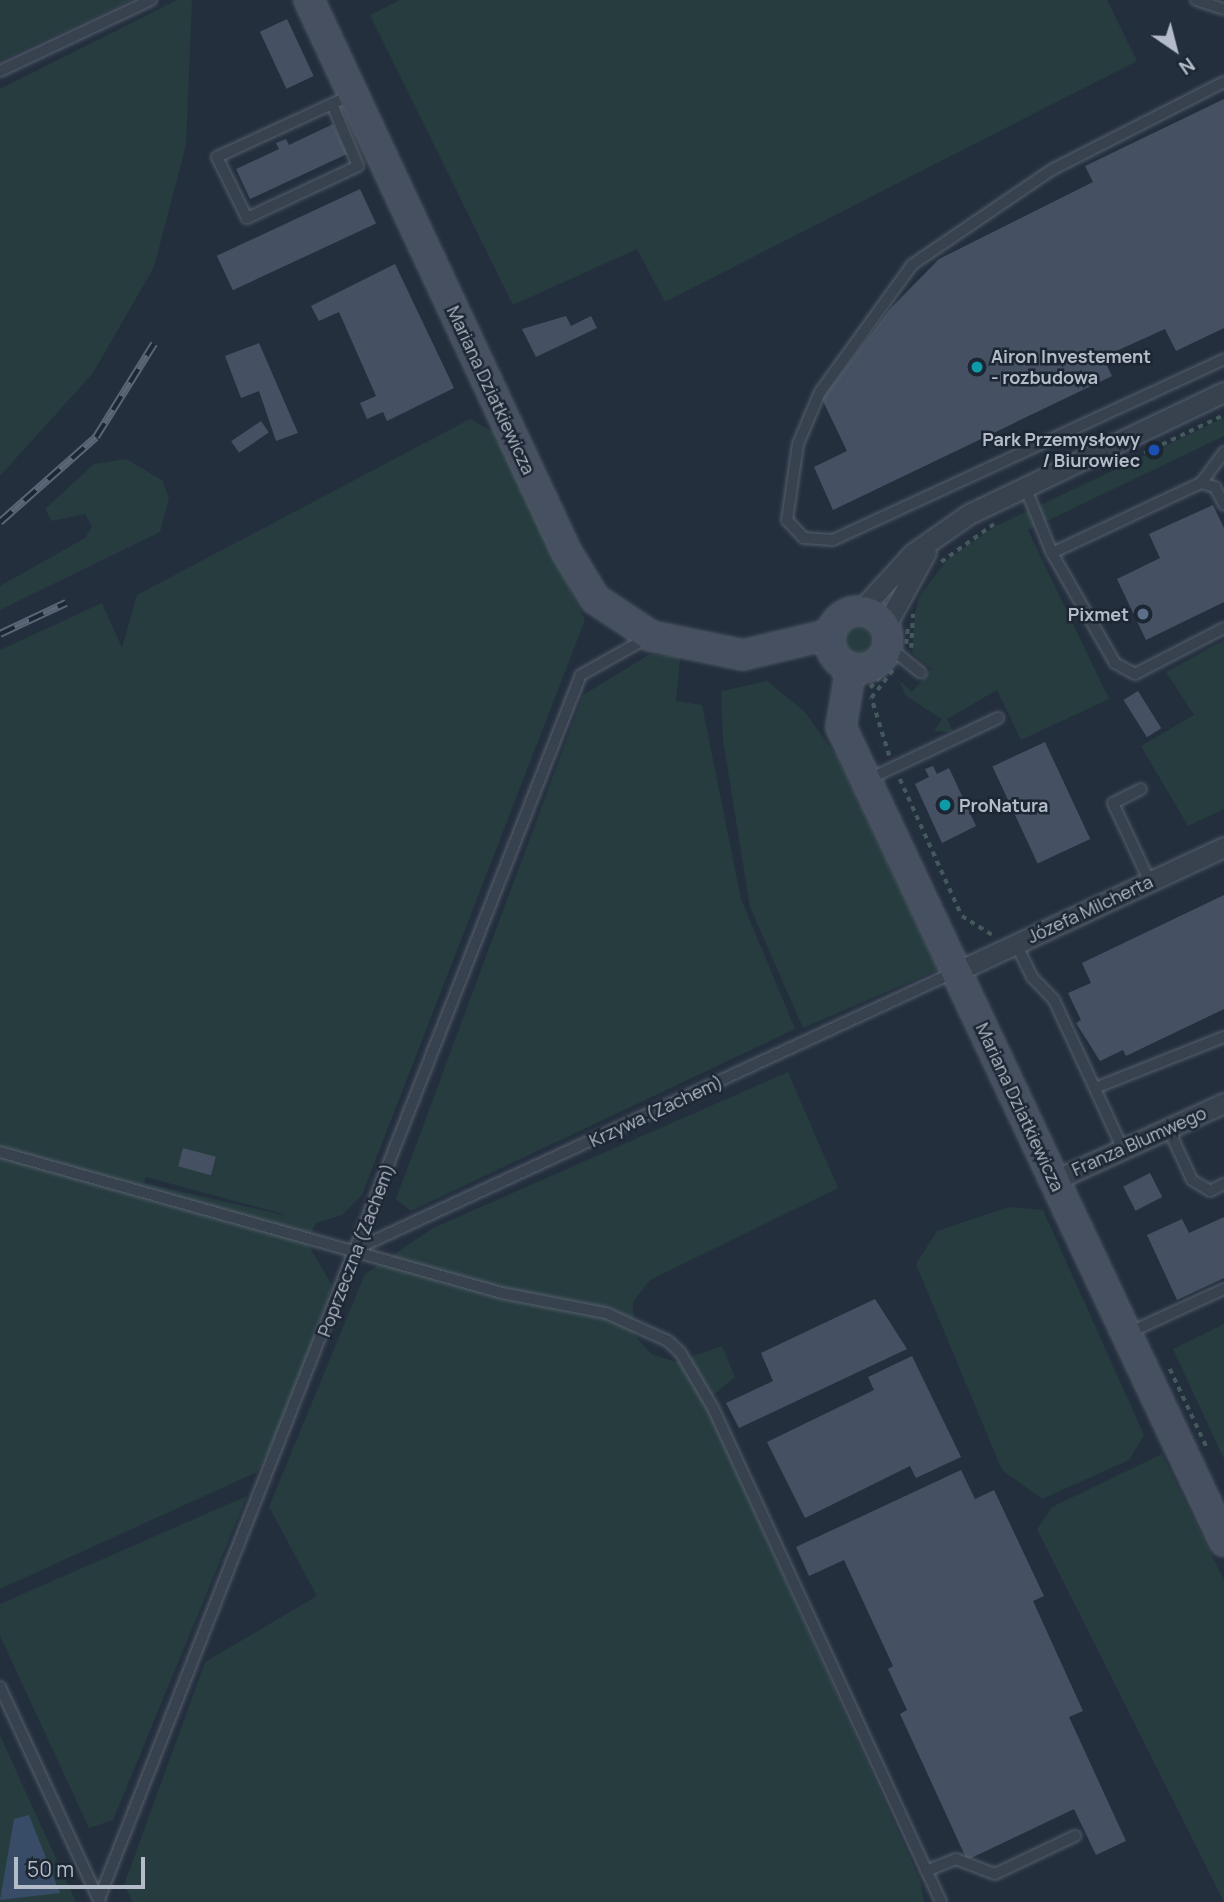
<!DOCTYPE html>
<meta charset="utf-8">
<style>
body{margin:0}
#map{position:relative;width:1224px;height:1902px;overflow:hidden;background:#242f3e;font-family:Manrope,sans-serif}
div>[style]{position:absolute}
.green>*{inset:0;background:#263c3f}
.round{border-radius:50%}
.water>*{inset:0;background:#394c67}
.building>*{inset:0;background:#455162;transform-origin:0 0}
.path>*{height:3.5px;margin-top:-1.75px;transform-origin:0;background:repeating-linear-gradient(90deg,#44595c 0 5px,transparent 0 10px)}
.roads{filter:drop-shadow(0 0 2px #565f6c) drop-shadow(0 0 2px #565f6c)}
.lane>*{height:10px;margin:-5px;padding:0 5px;transform-origin:5px;border-radius:5px;background:#38414e}
.street>*{height:19px;margin:-9.5px;padding:0 9.5px;transform-origin:9.5px;border-radius:9.5px;background:#38414e}
.secondary>*{height:28px;margin:-14px;padding:0 14px;transform-origin:14px;border-radius:14px;background:#465061}
.secondary>.ring{margin:-14px;padding:0;box-sizing:content-box;background:none;border:28px solid #465061;border-radius:50%}
.rail>*{height:8px;margin-top:-4px;transform-origin:0;background:repeating-linear-gradient(90deg,#1d2633 0 16px,#5a6575 0 32px);box-sizing:border-box;border-block:2px solid #5a6575}
.dots>*{width:19px;height:19px;translate:-50% -50%;box-sizing:border-box;border:4px solid #1d2633;border-radius:50%}
span{translate:-50% -50%;white-space:nowrap;text-align:center;line-height:1.15;-webkit-text-stroke:5px #1d2633;paint-order:stroke}
.poi-label{font-size:18px;color:#b4bcc9;font-weight:700}
.left{translate:0 -50%;text-align:left}
.right{translate:-100% -50%;text-align:right}
.street-label{font-size:18px;color:#b4bcc9}
.north{position:absolute;left:1140px;top:14px;width:70px;height:70px;-webkit-text-stroke:5px #1d2633;paint-order:stroke;rotate:145deg;font-size:19px;font-weight:700;line-height:28px;text-align:center;color:#b4bcc9}
.north::after{content:'';display:block;margin:auto;width:24px;height:32px;background:#b4bcc9;clip-path:polygon(50% 0,100% 100%,50% 72%,0 100%)}
.scale{position:absolute;left:14px;top:1857px;width:131px;height:32px;box-sizing:border-box;border:4px solid #b4bcc9;border-top:0;padding-left:9px;font-size:21px;line-height:24px;white-space:nowrap;color:#b4bcc9;-webkit-text-stroke:5px #1d2633;paint-order:stroke}
</style>
<div id="map">
<div class="green">
<div style="clip-path:polygon(0 0,132px 0,0 61px)"></div>
<div style="clip-path:polygon(177px 0,192px 0,186px 145px,154px 267px,93px 373px,0 476px,0 89px)"></div>
<div style="clip-path:polygon(400px 0,1107px 0,1137px 61px,665px 302px,637px 249px,513px 305px,370px 15px)"></div>
<div style="clip-path:polygon(1224px 418px,1224px 436px,1028px 530px,1109px 699px,1021px 740px,997px 690px,947px 719px,953px 732px,934px 731px,942px 719px,906px 696px,899px 680px,912px 692px,931px 669px,912px 653px,915px 613px,920px 595px,947px 560px,996px 526px)"></div>
<div style="clip-path:polygon(evenodd,470px 419px,496px 433px,585px 620px,362px 1195px,342px 1215px,316px 1223px,307px 1243px,332px 1285px,287px 1414px,257px 1472px,0 1589px,0 650px,102px 603px,122px 648px,137px 595px,470px 419px,146px 1177px,283px 1214px,283px 1215px,144px 1183px,146px 1177px)"></div>
<div style="clip-path:polygon(126px 459px,162px 480px,169px 498px,160px 532px,0 610px,0 586px,85px 538px,92px 527px,85px 514px,52px 521px,45px 509px,94px 464px)"></div>
<div class="round" style="left:845px;top:627px;width:26px;height:26px"></div>
<div style="clip-path:polygon(1224px 640px,1224px 809px,1188px 826px,1141px 746px,1194px 715px,1166px 672px)"></div>
<div style="clip-path:polygon(650px 654px,680px 657px,676px 701px,702px 705px,741px 899px,795px 1029px,411px 1211px,396px 1199px,583px 695px)"></div>
<div style="clip-path:polygon(767px 681px,805px 712px,836px 755px,938px 970px,803px 1028px,750px 907px,723px 740px,721px 691px)"></div>
<div style="clip-path:polygon(788px 1072px,838px 1188px,650px 1280px,633px 1302px,634px 1334px,651px 1354px,676px 1362px,722px 1346px,735px 1377px,705px 1402px,920px 1880px,924px 1902px,133px 1902px,124px 1885px,205px 1662px,317px 1596px,269px 1507px,365px 1274px,433px 1228px)"></div>
<div style="clip-path:polygon(1009px 1207px,1043px 1210px,1144px 1435px,1129px 1460px,1042px 1499px,1002px 1470px,916px 1264px,937px 1231px)"></div>
<div style="clip-path:polygon(1224px 1324px,1224px 1459px,1173px 1349px)"></div>
<div style="clip-path:polygon(1162px 1454px,1224px 1580px,1224px 1902px,1037px 1529px,1052px 1507px)"></div>
<div style="clip-path:polygon(247px 1496px,113px 1820px,89px 1828px,0 1636px,0 1604px)"></div>
<div style="clip-path:polygon(0 1735px,32px 1806px,76px 1902px,0 1902px)"></div>
</div>
<div class="water">
<div style="clip-path:polygon(29px 1815px,60px 1893px,0 1900px,14px 1819px)"></div>
</div>
<div class="building">
<div style="left:287px;top:19px;width:63px;height:30px;rotate:65deg"></div>
<div style="clip-path:polygon(1224px 99px,1224px 328px,1176px 351px,1165px 329px,1103px 357px,1112px 376px,833px 510px,814px 467px,847px 451px,822px 399px,889px 310px,939px 259px,1093px 182px,1085px 166px)"></div>
<div style="clip-path:polygon(333px 124px,347px 154px,250px 199px,236px 169px,279px 149px,276px 143px,286px 139px,289px 145px)"></div>
<div style="left:360px;top:189px;width:38px;height:158px;rotate:65deg"></div>
<div style="clip-path:polygon(395px 264px,454px 388px,387px 421px,383px 412px,367px 419px,360px 403px,376px 396px,339px 312px,319px 321px,311px 306px)"></div>
<div style="clip-path:polygon(566px 316px,571px 326px,591px 316px,597px 328px,536px 357px,522px 329px)"></div>
<div style="clip-path:polygon(259px 343px,298px 433px,276px 441px,259px 391px,241px 398px,225px 356px)"></div>
<div style="left:261px;top:421px;width:14px;height:36px;rotate:56deg"></div>
<div style="clip-path:polygon(1213px 505px,1224px 528px,1224px 602px,1146px 640px,1117px 579px,1160px 558px,1149px 534px)"></div>
<div style="left:1138px;top:691px;width:44px;height:17px;rotate:58deg"></div>
<div style="left:1045px;top:742px;width:107px;height:58px;rotate:65deg"></div>
<div style="clip-path:polygon(933px 766px,937px 774px,949px 768px,976px 826px,942px 843px,915px 784px,929px 777px,925px 769px)"></div>
<div style="clip-path:polygon(1224px 895px,1224px 1009px,1126px 1056px,1123px 1050px,1100px 1061px,1076px 1023px,1081px 1020px,1068px 993px,1091px 983px,1082px 963px)"></div>
<div style="left:183px;top:1148px;width:34px;height:19px;rotate:15deg"></div>
<div style="left:1150px;top:1173px;width:27px;height:30px;rotate:63deg"></div>
<div style="clip-path:polygon(1224px 1217px,1224px 1278px,1177px 1300px,1147px 1235px,1182px 1219px,1189px 1233px)"></div>
<div style="clip-path:polygon(875px 1299px,907px 1349px,739px 1428px,726px 1403px,773px 1381px,761px 1353px)"></div>
<div style="clip-path:polygon(912px 1356px,961px 1457px,916px 1478px,910px 1466px,805px 1518px,767px 1442px,874px 1390px,868px 1377px)"></div>
<div style="clip-path:polygon(961px 1470px,975px 1499px,994px 1490px,1044px 1596px,1033px 1601px,1083px 1711px,1069px 1717px,1126px 1841px,1096px 1855px,1074px 1809px,967px 1860px,900px 1714px,907px 1710px,888px 1669px,893px 1666px,844px 1560px,809px 1576px,796px 1547px)"></div>
</div>
<div class="path">
<div style="left:1144px;top:453px;width:89px;rotate:-25.4deg"></div>
<div style="left:941px;top:562px;width:65px;rotate:-35.6deg"></div>
<div style="left:906px;top:644px;width:19px;rotate:-84deg"></div>
<div style="left:911px;top:648px;width:34px;rotate:-87deg"></div>
<div style="left:870px;top:688px;width:28px;rotate:-49deg"></div>
<div style="left:889px;top:756px;width:61px;rotate:-107.2deg"></div>
<div style="left:871px;top:698px;width:39px;rotate:-52deg"></div>
<div style="left:900px;top:779px;width:150px;rotate:65.7deg"></div>
<div style="left:962px;top:916px;width:38px;rotate:32deg"></div>
<div style="left:1170px;top:1369px;width:87px;rotate:64.9deg"></div>
</div>
<div class="roads">
<div class="lane">
<div style="left:1196px;top:0;width:29px;rotate:18deg"></div>
<div style="left:0;top:71px;width:167px;rotate:-25.2deg"></div>
<div style="left:1224px;top:82px;width:192px;rotate:153deg"></div>
<div style="left:1053px;top:169px;width:171px;rotate:145.8deg"></div>
<div style="left:912px;top:265px;width:157px;rotate:125.9deg"></div>
<div style="left:820px;top:392px;width:56px;rotate:112.9deg"></div>
<div style="left:798px;top:444px;width:77px;rotate:98.2deg"></div>
<div style="left:787px;top:520px;width:25px;rotate:47deg"></div>
<div style="left:804px;top:538px;width:29px;rotate:4deg"></div>
<div style="left:833px;top:540px;width:431px;rotate:-24.8deg"></div>
<div style="left:332px;top:104px;width:67px;rotate:67.2deg"></div>
<div style="left:358px;top:166px;width:123px;rotate:154.9deg"></div>
<div style="left:247px;top:218px;width:68px;rotate:-116.2deg"></div>
<div style="left:217px;top:157px;width:145px;rotate:-24.8deg"></div>
<div style="left:1201px;top:483px;width:39px;rotate:-53deg"></div>
<div style="left:1025px;top:487px;width:71px;rotate:67.8deg"></div>
<div style="left:1052px;top:553px;width:127px;rotate:60.2deg"></div>
<div style="left:1115px;top:663px;width:23px;rotate:29deg"></div>
<div style="left:1135px;top:674px;width:100px;rotate:-27.3deg"></div>
<div style="left:1052px;top:553px;width:165px;rotate:-25.2deg"></div>
<div style="left:1201px;top:483px;width:15px;rotate:16deg"></div>
<div style="left:1215px;top:487px;width:20px;rotate:63deg"></div>
<div style="left:884px;top:653px;width:15px;rotate:8deg"></div>
<div style="left:899px;top:655px;width:28px;rotate:39deg"></div>
<div style="left:869px;top:779px;width:143px;rotate:-25.3deg"></div>
<div style="left:1141px;top:789px;width:31px;rotate:153deg"></div>
<div style="left:1113px;top:803px;width:87px;rotate:64.9deg"></div>
<div style="left:1016px;top:944px;width:37px;rotate:64deg"></div>
<div style="left:1032px;top:977px;width:32px;rotate:46deg"></div>
<div style="left:1054px;top:1000px;width:164px;rotate:65.2deg"></div>
<div style="left:1095px;top:1088px;width:139px;rotate:-21.6deg"></div>
<div style="left:1168px;top:1128px;width:57px;rotate:65.2deg"></div>
<div style="left:1192px;top:1180px;width:21px;rotate:31deg"></div>
<div style="left:1210px;top:1191px;width:16px;rotate:-27deg"></div>
<div style="left:0;top:1152px;width:521px;rotate:15.69deg"></div>
<div style="left:502px;top:1293px;width:106px;rotate:10.9deg"></div>
<div style="left:606px;top:1313px;width:68px;rotate:24.3deg"></div>
<div style="left:668px;top:1341px;width:16px;rotate:43deg"></div>
<div style="left:680px;top:1352px;width:65px;rotate:59.5deg"></div>
<div style="left:713px;top:1408px;width:544px;rotate:65.22deg"></div>
<div style="left:356px;top:1249px;width:660px;rotate:-24.82deg"></div>
<div style="left:1128px;top:1333px;width:106px;rotate:-24.6deg"></div>
<div style="left:0;top:1687px;width:237px;rotate:65.1deg"></div>
<div style="left:926px;top:1871px;width:32px;rotate:-22deg"></div>
<div style="left:956px;top:1859px;width:42px;rotate:21deg"></div>
<div style="left:995px;top:1874px;width:89px;rotate:-25.4deg"></div>
<div style="left:99px;top:1899px;width:1315px;rotate:-68.51deg"></div>
<div style="left:581px;top:675px;width:76px;rotate:-29.3deg"></div>
</div>
<div class="street">
<div style="left:860px;top:611px;width:79px;rotate:-47.6deg"></div>
<div style="left:913px;top:553px;width:68px;rotate:-34.9deg"></div>
<div style="left:969px;top:514px;width:283px;rotate:-25.6deg"></div>
<div style="left:885px;top:627px;width:85px;rotate:-61.3deg"></div>
<div style="left:956px;top:972px;width:296px;rotate:-25deg"></div>
<div style="left:1055px;top:1180px;width:186px;rotate:-24.5deg"></div>
</div>
<div class="secondary">
<div style="left:309px;top:0;width:608px;rotate:64.99deg"></div>
<div style="left:566px;top:551px;width:56px;rotate:58.9deg"></div>
<div style="left:595px;top:599px;width:67px;rotate:33.5deg"></div>
<div style="left:651px;top:636px;width:94px;rotate:11.7deg"></div>
<div style="left:743px;top:655px;width:90px;rotate:-13.4deg"></div>
<div class="ring" style="left:830px;top:611px;width:30px;height:30px"></div>
<div style="left:851px;top:668px;width:60px;rotate:99.6deg"></div>
<div style="left:841px;top:727px;width:900px;rotate:64.8deg"></div>
</div>
</div>
<div class="rail">
<div style="left:0;top:522px;width:128px;rotate:-41.5deg"></div>
<div style="left:96px;top:437px;width:110px;rotate:-58.1deg"></div>
<div style="left:0;top:634px;width:73px;rotate:-25.2deg"></div>
</div>
<div class="dots">
<div style="left:977px;top:367px;background:#0f9aa8"></div>
<div style="left:1154px;top:450px;background:#1a4fb4"></div>
<div style="left:1143px;top:614px;background:#5c6f8a"></div>
<div style="left:945px;top:805px;background:#0f9aa8"></div>
</div>
<div class="poi-label">
<span class="left" style="left:991px;top:367px">Airon Investement<br>- rozbudowa</span>
<span class="right" style="left:1140px;top:450px">Park Przemysłowy<br>/ Biurowiec</span>
<span class="right" style="left:1129px;top:614px">Pixmet</span>
<span class="left" style="left:959px;top:805px">ProNatura</span>
</div>
<div class="street-label">
<span style="left:491px;top:390px;rotate:65deg">Mariana Dziatkiewicza</span>
<span style="left:1090px;top:909px;rotate:-25deg">Józefa Milcherta</span>
<span style="left:1020px;top:1107px;rotate:65deg">Mariana Dziatkiewicza</span>
<span style="left:656px;top:1111px;rotate:-25deg">Krzywa (Zachem)</span>
<span style="left:1139px;top:1141px;rotate:-24deg">Franza Blumwego</span>
<span style="left:356px;top:1250px;rotate:-69deg">Poprzeczna (Zachem)</span>
</div>
<div class="north">N</div>
<div class="scale">50 m</div>
</div>
